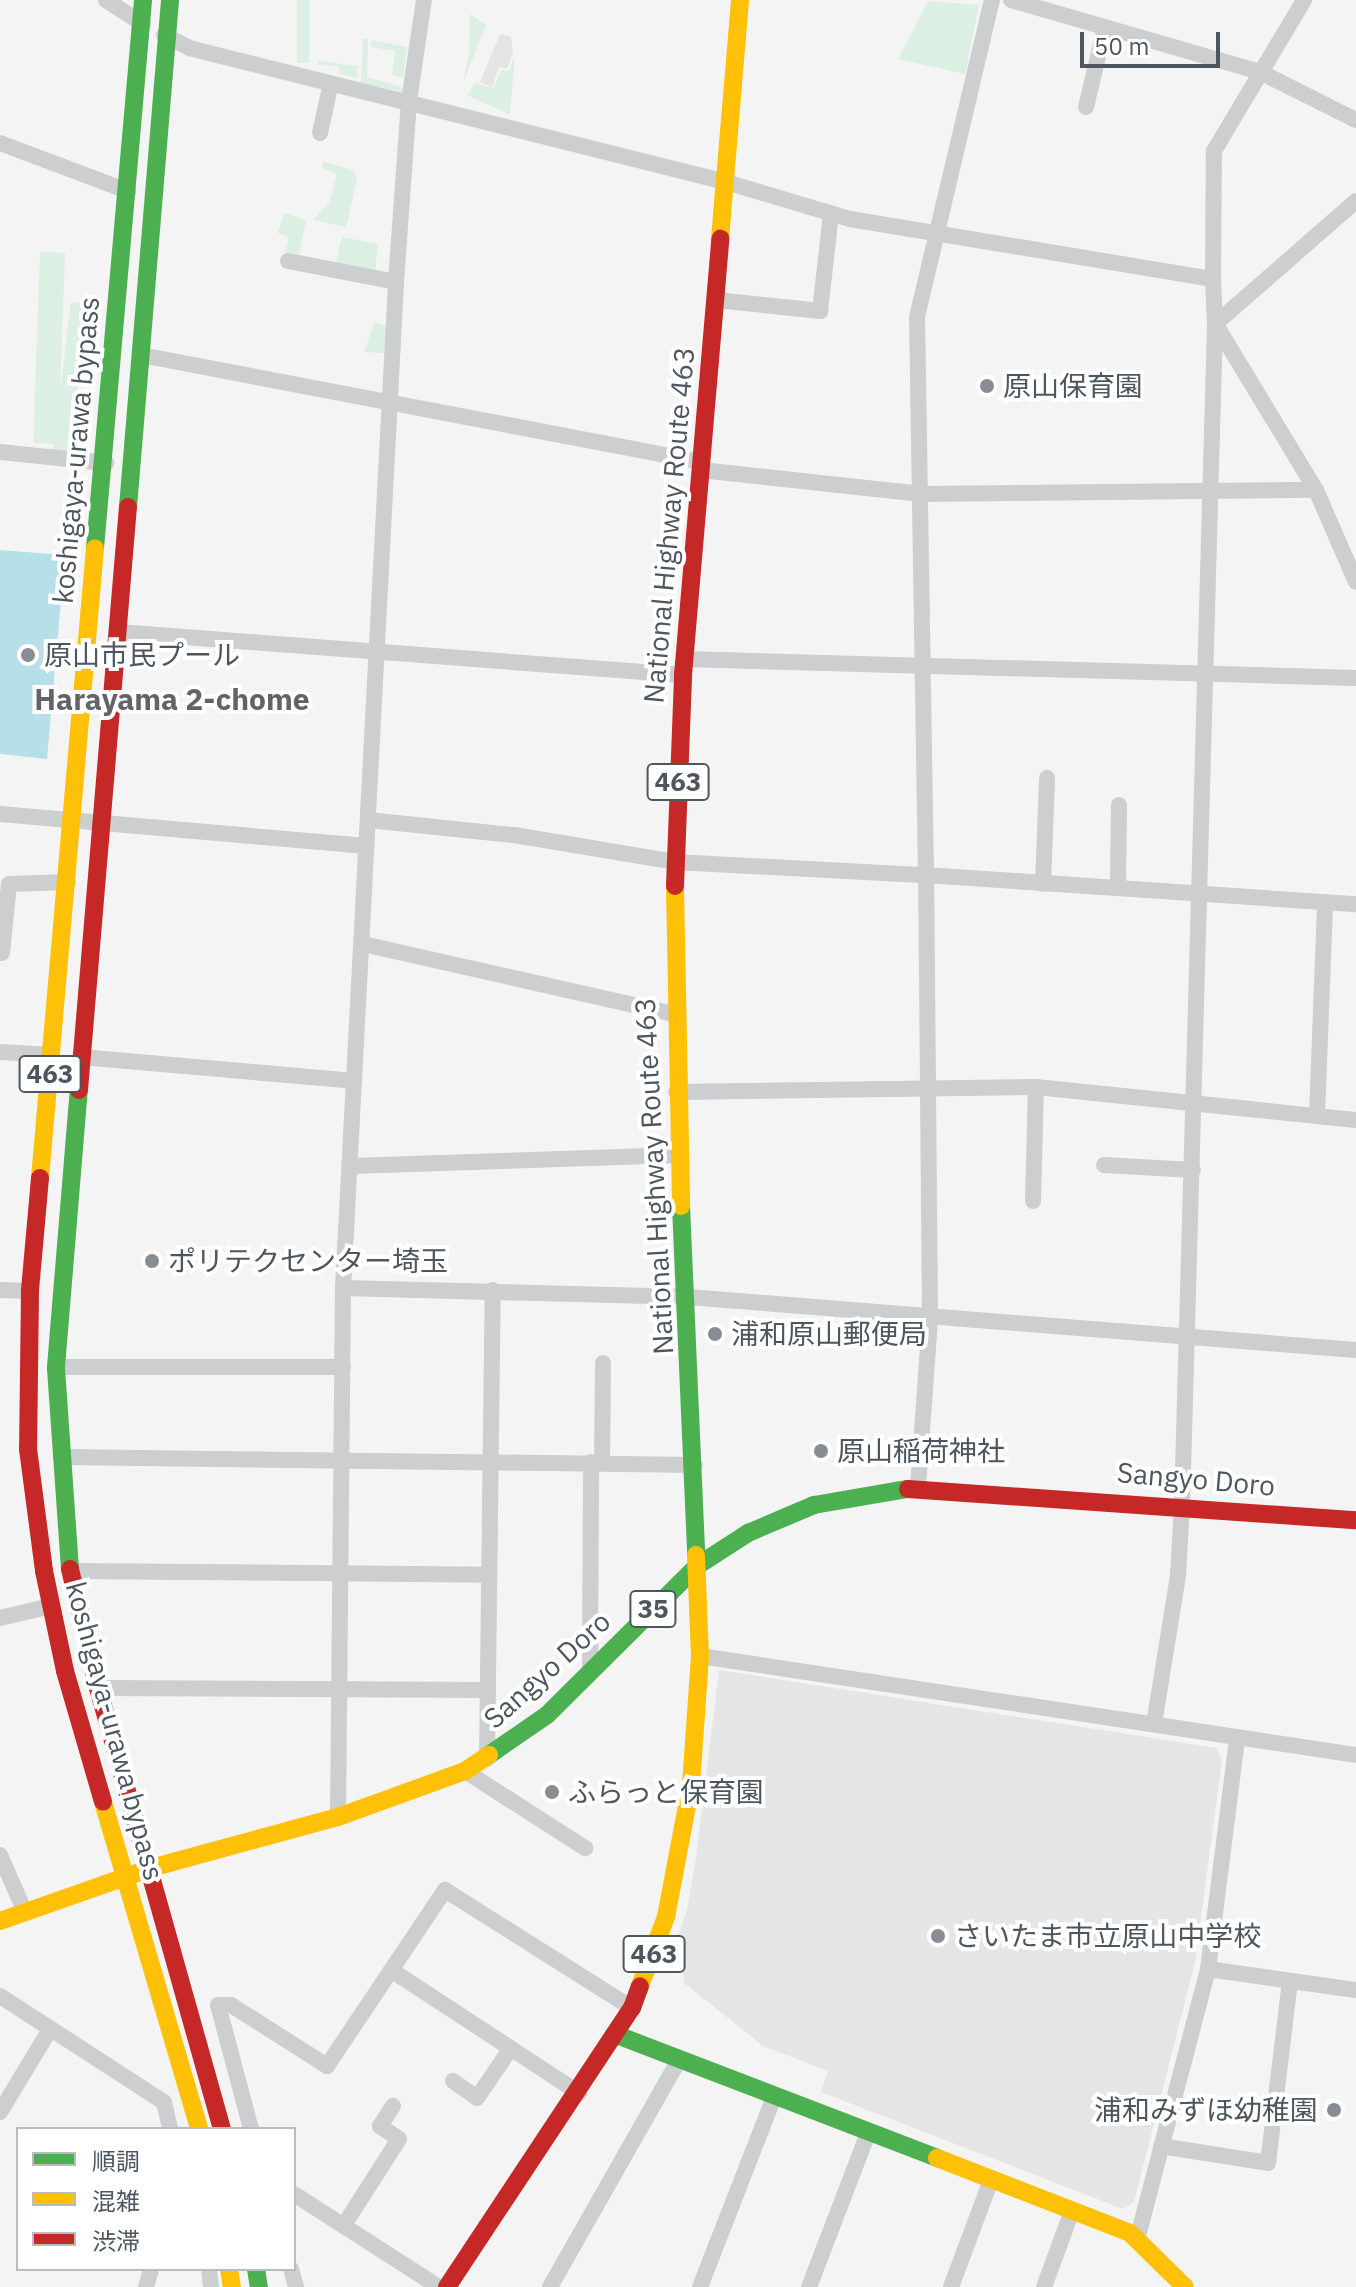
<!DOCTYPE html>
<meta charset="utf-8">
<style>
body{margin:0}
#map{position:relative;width:1356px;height:2287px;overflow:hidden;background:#f4f4f4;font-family:"IBM Plex Sans","Noto Sans JP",sans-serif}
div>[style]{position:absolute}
.commercial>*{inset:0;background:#e4e4e2}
.education>*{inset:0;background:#e6e5e5}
.green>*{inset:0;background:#dcefe3;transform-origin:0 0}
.water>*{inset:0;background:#b6dfe7}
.street>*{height:16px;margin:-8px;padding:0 8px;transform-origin:8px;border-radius:8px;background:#cccecf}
.fast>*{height:18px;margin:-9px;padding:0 9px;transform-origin:9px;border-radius:9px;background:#4caf50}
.slow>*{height:18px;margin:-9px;padding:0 9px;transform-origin:9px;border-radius:9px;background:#ffc107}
.jam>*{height:18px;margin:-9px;padding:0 9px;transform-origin:9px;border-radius:9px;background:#c62828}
.dots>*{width:22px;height:22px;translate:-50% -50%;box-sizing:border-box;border:4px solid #fff;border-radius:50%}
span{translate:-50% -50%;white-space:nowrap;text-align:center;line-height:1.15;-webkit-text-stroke:8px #fff;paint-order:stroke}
.shield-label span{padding:2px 6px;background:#fff;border:2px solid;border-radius:6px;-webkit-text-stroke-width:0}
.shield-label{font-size:26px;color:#4d565e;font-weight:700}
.poi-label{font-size:28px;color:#4d565e}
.left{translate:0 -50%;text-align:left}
.right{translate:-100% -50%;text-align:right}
.street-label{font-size:28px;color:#4d565e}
.neighbourhood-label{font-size:30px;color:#606367;font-weight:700}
.legend{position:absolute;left:16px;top:2127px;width:280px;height:144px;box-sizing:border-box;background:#fff;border:2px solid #b8bbbf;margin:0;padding:10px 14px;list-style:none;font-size:24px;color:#4d565e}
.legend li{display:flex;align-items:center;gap:16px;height:40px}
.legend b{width:40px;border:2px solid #b8bbbf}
.scale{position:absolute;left:1080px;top:32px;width:140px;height:36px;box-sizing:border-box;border:4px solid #4d565e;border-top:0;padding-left:10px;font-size:24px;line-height:28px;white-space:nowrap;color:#4d565e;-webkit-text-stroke:6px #fff;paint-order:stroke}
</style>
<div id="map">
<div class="commercial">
<div style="clip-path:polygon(500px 34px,511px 37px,513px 53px,507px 69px,499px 67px,492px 87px,480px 82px)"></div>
</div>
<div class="education">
<div style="clip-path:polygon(719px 1670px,1216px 1748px,1222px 1760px,1195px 1962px,1134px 2202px,1123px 2209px,821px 2092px,828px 2071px,763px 2046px,684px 1983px,683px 1968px,667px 1969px,687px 1910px,696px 1857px)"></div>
</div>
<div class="green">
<div style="left:297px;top:0;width:12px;height:63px"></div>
<div style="clip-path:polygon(928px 1px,979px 5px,965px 74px,898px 59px)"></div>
<div style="clip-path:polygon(470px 14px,486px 25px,463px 83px,469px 53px)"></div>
<div style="clip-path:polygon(363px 39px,368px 39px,367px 77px,402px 87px,402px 92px,361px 83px)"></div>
<div style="clip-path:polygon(371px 40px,407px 47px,403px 78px,392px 75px,395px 51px,371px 47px)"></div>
<div style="clip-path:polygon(515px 54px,510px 115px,467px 95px,475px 83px,493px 88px,501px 70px,509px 71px)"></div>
<div style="clip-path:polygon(319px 61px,358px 66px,357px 78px,339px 74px,339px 67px,317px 64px)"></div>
<div style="clip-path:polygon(323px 161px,353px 170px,357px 180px,346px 227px,313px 220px,330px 201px,337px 174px,322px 168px)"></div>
<div style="clip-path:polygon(284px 213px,306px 220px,299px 255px,285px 254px,289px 237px,278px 233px)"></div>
<div style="clip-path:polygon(342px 237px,378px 244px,375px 272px,335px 266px)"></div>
<div style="left:40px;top:252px;width:25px;height:191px;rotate:2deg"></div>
<div style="left:71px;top:302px;width:17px;height:151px;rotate:7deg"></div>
<div style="clip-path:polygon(374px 323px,387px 326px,385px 353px,364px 352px)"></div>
</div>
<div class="water">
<div style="clip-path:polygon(0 550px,65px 555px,47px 759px,0 754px)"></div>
</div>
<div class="street">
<div style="left:106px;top:0;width:44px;rotate:33deg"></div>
<div style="left:1011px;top:0;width:259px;rotate:16.1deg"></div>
<div style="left:1260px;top:72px;width:107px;rotate:26.6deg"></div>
<div style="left:164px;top:35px;width:28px;rotate:27deg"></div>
<div style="left:189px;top:48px;width:553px;rotate:14.01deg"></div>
<div style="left:726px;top:182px;width:129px;rotate:16.6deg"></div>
<div style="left:850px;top:219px;width:368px;rotate:9.4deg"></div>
<div style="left:1213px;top:279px;width:45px;rotate:87.5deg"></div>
<div style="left:1215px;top:324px;width:187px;rotate:-41.1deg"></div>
<div style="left:1086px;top:107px;width:82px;rotate:-76.6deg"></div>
<div style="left:320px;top:133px;width:51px;rotate:-77.6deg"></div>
<div style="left:0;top:143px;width:137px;rotate:20.6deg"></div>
<div style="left:288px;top:261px;width:110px;rotate:11deg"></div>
<div style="left:1213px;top:279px;width:128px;rotate:-89.6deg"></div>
<div style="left:1214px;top:151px;width:176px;rotate:-59.2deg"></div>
<div style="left:716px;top:300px;width:105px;rotate:6deg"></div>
<div style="left:820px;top:311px;width:98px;rotate:-83.5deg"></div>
<div style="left:1216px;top:325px;width:193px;rotate:58.8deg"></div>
<div style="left:1316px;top:490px;width:100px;rotate:66.5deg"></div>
<div style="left:141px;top:355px;width:571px;rotate:10.8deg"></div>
<div style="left:0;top:452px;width:107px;rotate:5.9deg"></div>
<div style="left:701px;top:470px;width:222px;rotate:6.2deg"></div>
<div style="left:922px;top:494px;width:394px;rotate:-0.6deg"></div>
<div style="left:119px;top:632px;width:566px;rotate:4.36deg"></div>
<div style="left:685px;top:659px;width:671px;rotate:1.62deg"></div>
<div style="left:0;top:814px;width:368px;rotate:5deg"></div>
<div style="left:368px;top:820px;width:147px;rotate:5.9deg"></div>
<div style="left:514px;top:835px;width:163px;rotate:9.5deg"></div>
<div style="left:675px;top:862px;width:251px;rotate:3deg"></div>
<div style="left:926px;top:875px;width:558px;rotate:-90.92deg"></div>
<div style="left:917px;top:317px;width:326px;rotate:-76.7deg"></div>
<div style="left:1043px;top:884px;width:106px;rotate:-87.8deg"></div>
<div style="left:1118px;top:888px;width:83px;rotate:-89.3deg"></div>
<div style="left:363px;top:944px;width:319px;rotate:12.7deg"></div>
<div style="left:2px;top:953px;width:69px;rotate:-84.2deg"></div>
<div style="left:9px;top:884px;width:59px;rotate:-1.9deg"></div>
<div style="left:0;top:1052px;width:52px;rotate:3.3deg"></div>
<div style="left:81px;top:1057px;width:274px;rotate:5deg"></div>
<div style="left:676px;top:1092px;width:360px;rotate:-0.8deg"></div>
<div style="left:1036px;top:1087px;width:322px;rotate:5.9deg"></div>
<div style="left:1317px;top:1115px;width:213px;rotate:-87.8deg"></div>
<div style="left:1104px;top:1165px;width:89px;rotate:3.2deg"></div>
<div style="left:350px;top:1166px;width:329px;rotate:-1.9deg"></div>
<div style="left:1033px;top:1201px;width:114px;rotate:-88.5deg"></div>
<div style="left:343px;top:1288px;width:345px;rotate:1.5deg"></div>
<div style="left:688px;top:1297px;width:670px;rotate:4.54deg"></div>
<div style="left:0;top:1290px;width:30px;rotate:2deg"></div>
<div style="left:56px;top:1367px;width:287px"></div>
<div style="left:61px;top:1457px;width:634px;rotate:0.72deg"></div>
<div style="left:602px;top:1463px;width:100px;rotate:-89.4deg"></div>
<div style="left:918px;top:1487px;width:169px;rotate:-85.9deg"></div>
<div style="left:930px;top:1318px;width:443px;rotate:-90.5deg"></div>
<div style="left:926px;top:875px;width:431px;rotate:3.9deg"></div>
<div style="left:70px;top:1571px;width:419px;rotate:0.5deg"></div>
<div style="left:0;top:1618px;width:52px;rotate:-13.2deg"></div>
<div style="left:700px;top:1656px;width:663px;rotate:8.58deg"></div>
<div style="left:590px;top:1671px;width:209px;rotate:-89.7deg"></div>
<div style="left:98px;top:1688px;width:390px;rotate:0.3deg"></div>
<div style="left:1154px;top:1724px;width:151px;rotate:-80.8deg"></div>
<div style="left:1178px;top:1575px;width:69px;rotate:-86.7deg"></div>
<div style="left:1182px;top:1506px;width:1182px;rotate:-88.4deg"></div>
<div style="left:487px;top:1759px;width:469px;rotate:-89.3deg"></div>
<div style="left:465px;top:1771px;width:143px;rotate:32.7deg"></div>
<div style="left:338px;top:1817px;width:529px;rotate:-89.46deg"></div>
<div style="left:343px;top:1288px;width:1007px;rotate:-86.98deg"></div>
<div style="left:396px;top:282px;width:181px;rotate:-85.9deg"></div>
<div style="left:409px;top:101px;width:102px;rotate:-81.6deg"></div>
<div style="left:0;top:1855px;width:62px;rotate:66.3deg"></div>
<div style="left:1208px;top:1969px;width:149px;rotate:8.1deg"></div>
<div style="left:391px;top:1970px;width:225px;rotate:33.2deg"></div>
<div style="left:0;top:1996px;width:195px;rotate:32.9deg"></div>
<div style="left:164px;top:2102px;width:28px;rotate:77deg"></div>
<div style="left:453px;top:2081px;width:29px;rotate:35deg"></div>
<div style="left:477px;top:2098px;width:60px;rotate:-55.8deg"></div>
<div style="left:0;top:2112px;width:95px;rotate:-58.8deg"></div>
<div style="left:251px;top:2129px;width:128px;rotate:-104.9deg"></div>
<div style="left:218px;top:2005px;width:13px"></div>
<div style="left:231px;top:2005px;width:114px;rotate:32.4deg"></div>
<div style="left:327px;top:2066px;width:212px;rotate:-56.2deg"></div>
<div style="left:445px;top:1890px;width:221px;rotate:32.3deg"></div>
<div style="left:1161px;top:2146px;width:108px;rotate:9deg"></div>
<div style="left:1268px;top:2163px;width:183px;rotate:-83.1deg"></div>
<div style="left:294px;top:2194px;width:172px;rotate:32.7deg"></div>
<div style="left:344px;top:2225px;width:102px;rotate:-57.4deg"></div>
<div style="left:399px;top:2139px;width:23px;rotate:-146deg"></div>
<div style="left:380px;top:2126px;width:24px;rotate:-57deg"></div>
<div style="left:1137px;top:2240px;width:280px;rotate:-75.3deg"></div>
<div style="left:1208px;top:1969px;width:233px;rotate:-82.8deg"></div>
<div style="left:209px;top:2269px;width:18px;rotate:84deg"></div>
<div style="left:291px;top:2269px;width:19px;rotate:74deg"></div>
<div style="left:146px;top:2287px;width:19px;rotate:-74deg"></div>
<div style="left:550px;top:2287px;width:263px;rotate:-60.4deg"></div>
<div style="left:700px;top:2287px;width:204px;rotate:-68.7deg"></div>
<div style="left:809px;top:2287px;width:165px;rotate:-69deg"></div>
<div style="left:951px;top:2287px;width:114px;rotate:-69.5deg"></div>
<div style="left:1044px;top:2287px;width:81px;rotate:-69.8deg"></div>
</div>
<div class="fast">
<div style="left:128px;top:507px;width:509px;rotate:-85.26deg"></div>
<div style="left:95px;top:548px;width:550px;rotate:-84.99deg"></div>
<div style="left:681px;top:1206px;width:349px;rotate:87.5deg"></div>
<div style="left:70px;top:1569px;width:202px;rotate:-94deg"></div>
<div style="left:56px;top:1367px;width:278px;rotate:-85.3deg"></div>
<div style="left:489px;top:1755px;width:70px;rotate:-34.6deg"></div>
<div style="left:547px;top:1715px;width:211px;rotate:-44.8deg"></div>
<div style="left:697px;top:1566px;width:61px;rotate:-32.9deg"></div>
<div style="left:748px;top:1533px;width:72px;rotate:-23deg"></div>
<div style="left:814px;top:1505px;width:95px;rotate:-9.7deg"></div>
<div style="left:617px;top:2035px;width:343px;rotate:21deg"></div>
<div style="left:256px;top:2269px;width:18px;rotate:81deg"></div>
</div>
<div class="slow">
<div style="left:720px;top:239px;width:240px;rotate:-85.2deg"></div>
<div style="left:675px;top:886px;width:320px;rotate:88.9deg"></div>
<div style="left:40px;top:1178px;width:632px;rotate:-85.01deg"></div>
<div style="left:103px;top:1802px;width:341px;rotate:73.6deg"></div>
<div style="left:0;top:1921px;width:160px;rotate:-19.3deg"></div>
<div style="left:151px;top:1868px;width:194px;rotate:-15.3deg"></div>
<div style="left:338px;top:1817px;width:135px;rotate:-19.9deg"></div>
<div style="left:465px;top:1771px;width:29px;rotate:-34deg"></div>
<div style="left:640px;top:1986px;width:74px;rotate:-69.4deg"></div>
<div style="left:666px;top:1917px;width:134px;rotate:-79.3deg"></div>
<div style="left:691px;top:1785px;width:129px;rotate:-86deg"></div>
<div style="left:700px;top:1656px;width:101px;rotate:-92.3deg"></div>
<div style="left:937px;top:2158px;width:207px;rotate:21.2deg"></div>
<div style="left:1130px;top:2233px;width:77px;rotate:44.5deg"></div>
<div style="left:229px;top:2269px;width:18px;rotate:81deg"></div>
</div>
<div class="jam">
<div style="left:675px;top:886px;width:211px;rotate:-87.8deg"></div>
<div style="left:683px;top:675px;width:438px;rotate:-85.1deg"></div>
<div style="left:79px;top:1090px;width:585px;rotate:-85.2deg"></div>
<div style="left:40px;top:1178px;width:113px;rotate:95.1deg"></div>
<div style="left:30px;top:1291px;width:158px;rotate:90.7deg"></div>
<div style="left:28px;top:1449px;width:123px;rotate:82.5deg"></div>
<div style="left:44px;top:1571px;width:102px;rotate:78.1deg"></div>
<div style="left:65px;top:1671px;width:136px;rotate:73.8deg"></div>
<div style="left:908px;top:1489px;width:449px;rotate:4deg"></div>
<div style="left:70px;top:1569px;width:122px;rotate:76.8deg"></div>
<div style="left:98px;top:1688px;width:458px;rotate:74.3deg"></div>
<div style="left:447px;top:2287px;width:335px;rotate:-56.5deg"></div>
<div style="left:632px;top:2008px;width:23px;rotate:-70deg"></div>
</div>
<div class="dots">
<div style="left:987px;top:386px;background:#878d92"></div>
<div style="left:28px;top:655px;background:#878d92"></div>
<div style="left:152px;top:1261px;background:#878d92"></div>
<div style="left:715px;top:1334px;background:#878d92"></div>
<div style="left:821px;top:1451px;background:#878d92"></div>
<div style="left:552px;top:1792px;background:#878d92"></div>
<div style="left:938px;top:1936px;background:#878d92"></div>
<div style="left:1334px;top:2110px;background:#878d92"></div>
</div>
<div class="shield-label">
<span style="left:678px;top:782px">463</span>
<span style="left:50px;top:1074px">463</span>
<span style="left:653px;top:1609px">35</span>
<span style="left:654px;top:1954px">463</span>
</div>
<div class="poi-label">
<span class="left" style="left:1003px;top:386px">原山保育園</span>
<span class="left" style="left:44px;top:655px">原山市民プール</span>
<span class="left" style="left:168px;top:1261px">ポリテクセンター埼玉</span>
<span class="left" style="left:731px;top:1334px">浦和原山郵便局</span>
<span class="left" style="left:837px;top:1451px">原山稲荷神社</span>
<span class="left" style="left:568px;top:1792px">ふらっと保育園</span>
<span class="left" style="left:954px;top:1936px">さいたま市立原山中学校</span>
<span class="right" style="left:1318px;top:2110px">浦和みずほ幼稚園</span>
</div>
<div class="street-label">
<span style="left:76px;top:450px;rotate:-85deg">koshigaya-urawa bypass</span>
<span style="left:669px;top:525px;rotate:-85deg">National Highway Route 463</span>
<span style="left:654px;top:1176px;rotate:-93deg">National Highway Route 463</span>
<span style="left:1196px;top:1479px;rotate:5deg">Sangyo Doro</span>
<span style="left:547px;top:1670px;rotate:-42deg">Sangyo Doro</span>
<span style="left:115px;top:1731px;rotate:75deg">koshigaya-urawa bypass</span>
</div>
<div class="neighbourhood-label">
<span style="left:172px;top:699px">Harayama 2-chome</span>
</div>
<ul class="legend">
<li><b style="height:10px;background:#4caf50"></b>順調</li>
<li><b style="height:10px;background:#ffc107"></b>混雑</li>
<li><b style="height:10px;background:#c62828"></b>渋滞</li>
</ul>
<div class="scale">50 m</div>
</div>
